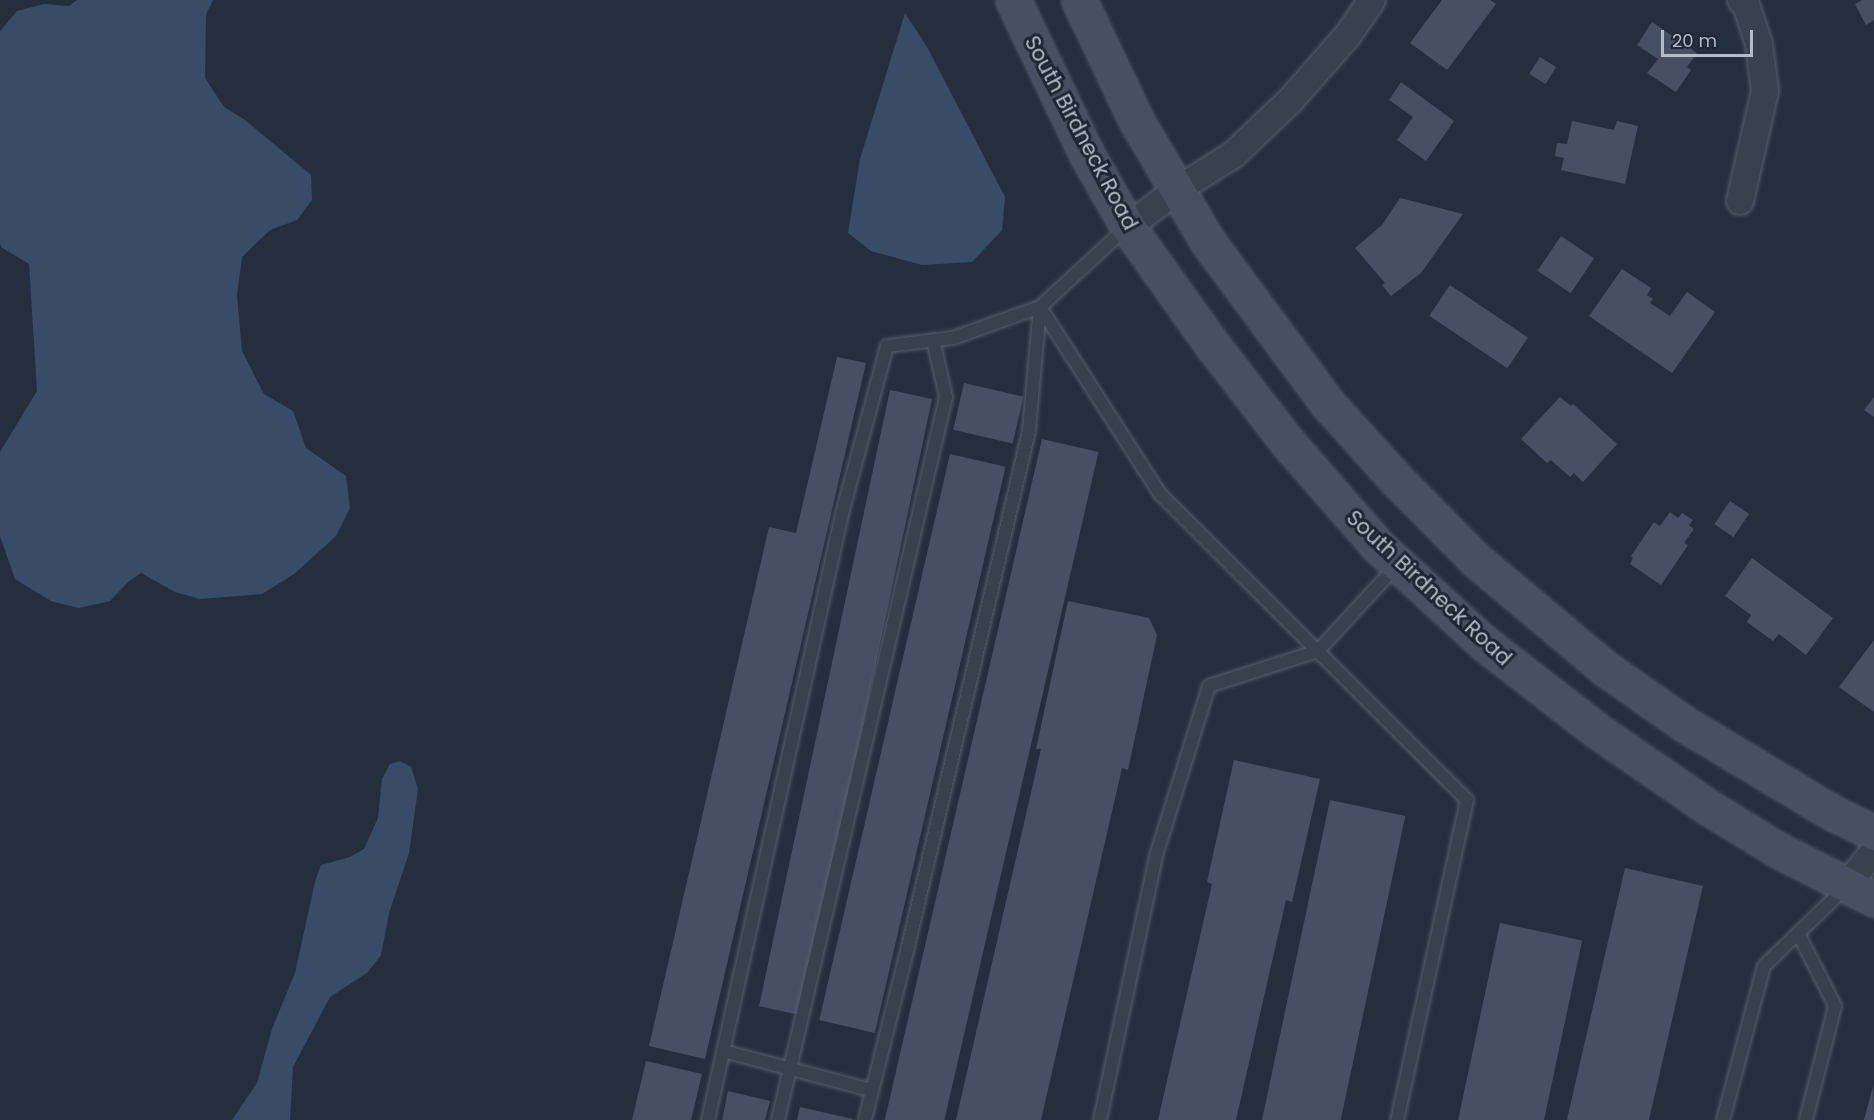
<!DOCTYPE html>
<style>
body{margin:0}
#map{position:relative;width:1874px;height:1120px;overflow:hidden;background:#242f3e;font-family:Poppins,sans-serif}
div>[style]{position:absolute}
.water>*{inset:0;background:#394c67}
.building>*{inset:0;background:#455162;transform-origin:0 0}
.roads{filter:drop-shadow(0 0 2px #565f6c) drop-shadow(0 0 2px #565f6c)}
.service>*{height:12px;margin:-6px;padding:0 6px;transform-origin:6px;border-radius:6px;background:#38414e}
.minor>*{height:26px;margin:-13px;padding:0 13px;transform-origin:13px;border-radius:13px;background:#38414e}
.secondary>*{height:33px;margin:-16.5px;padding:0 16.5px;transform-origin:16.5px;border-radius:16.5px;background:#465061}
span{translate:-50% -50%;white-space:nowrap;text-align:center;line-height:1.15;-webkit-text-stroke:6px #1d2633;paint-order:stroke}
.street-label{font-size:21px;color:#b4bcc9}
.scale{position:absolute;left:1661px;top:30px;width:92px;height:27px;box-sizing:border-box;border:3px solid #b4bcc9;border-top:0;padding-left:8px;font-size:18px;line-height:21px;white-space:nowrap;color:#b4bcc9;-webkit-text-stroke:4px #1d2633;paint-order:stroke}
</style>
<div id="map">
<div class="water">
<div style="clip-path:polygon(77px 0,213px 0,206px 14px,205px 78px,224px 107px,245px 120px,311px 175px,312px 200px,297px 220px,270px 230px,242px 257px,237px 295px,242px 351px,264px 394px,293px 411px,306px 448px,346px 476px,350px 508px,336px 536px,294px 574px,262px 594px,200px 599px,175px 592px,141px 573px,129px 581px,110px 601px,79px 608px,51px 601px,15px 579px,0 536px,0 452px,37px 391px,29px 264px,1px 247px,0 243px,0 31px,17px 11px,44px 4px,69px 6px)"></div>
<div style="clip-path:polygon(905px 13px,927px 47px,1005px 197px,1002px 230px,972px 262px,922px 265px,871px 251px,848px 233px,860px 159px)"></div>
<div style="clip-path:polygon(400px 761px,411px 767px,418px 789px,409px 853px,389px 913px,381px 955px,368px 972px,330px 997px,293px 1067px,290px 1120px,232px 1120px,257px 1083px,272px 1029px,295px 973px,315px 882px,321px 865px,350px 857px,364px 849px,378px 818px,382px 779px,390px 764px)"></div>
</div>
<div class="building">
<div style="clip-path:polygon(1442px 0,1490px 0,1496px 4px,1447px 70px,1410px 43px)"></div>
<div style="clip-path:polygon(1862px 0,1874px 0,1874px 20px,1866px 25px,1855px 4px)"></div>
<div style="clip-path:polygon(1652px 22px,1697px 53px,1687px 67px,1691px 70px,1676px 92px,1647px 73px,1658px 59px,1637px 45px)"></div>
<div style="left:1540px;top:57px;width:19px;height:20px;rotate:32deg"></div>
<div style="clip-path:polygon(1401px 82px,1454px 121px,1426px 161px,1397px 140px,1413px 117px,1389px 100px)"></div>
<div style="clip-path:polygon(1572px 121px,1614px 130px,1617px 121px,1638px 126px,1625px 184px,1561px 170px,1564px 158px,1555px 156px,1557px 143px,1567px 144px)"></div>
<div style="clip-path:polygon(1400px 198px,1463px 214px,1421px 273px,1391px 296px,1382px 285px,1385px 283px,1355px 248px,1382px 225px)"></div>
<div style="left:1561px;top:236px;width:40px;height:42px;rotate:34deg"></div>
<div style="clip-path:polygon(1622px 269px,1651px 288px,1647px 295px,1653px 299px,1650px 303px,1670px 316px,1687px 292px,1715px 312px,1672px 373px,1589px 316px)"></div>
<div style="left:1450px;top:285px;width:94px;height:37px;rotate:34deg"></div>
<div style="clip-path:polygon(837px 357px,866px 363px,705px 1059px,649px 1046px,769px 527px,796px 533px)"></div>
<div style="left:964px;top:383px;width:61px;height:48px;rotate:13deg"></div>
<div style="left:890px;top:390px;width:43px;height:630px;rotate:12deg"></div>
<div style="clip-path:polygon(1560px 397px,1571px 406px,1573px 404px,1617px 444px,1583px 482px,1574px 473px,1570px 477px,1551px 460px,1547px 463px,1521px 439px)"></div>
<div style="clip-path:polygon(1874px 397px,1874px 417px,1864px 410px)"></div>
<div style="left:1042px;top:439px;width:58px;height:699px;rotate:13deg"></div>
<div style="left:950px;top:454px;width:57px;height:581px;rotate:13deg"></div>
<div style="left:1730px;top:501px;width:23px;height:28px;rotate:34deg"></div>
<div style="clip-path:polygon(1670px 512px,1678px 518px,1682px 513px,1693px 520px,1689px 525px,1694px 529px,1684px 543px,1688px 545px,1661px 585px,1630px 564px,1633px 558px,1631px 556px,1654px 522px,1660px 526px)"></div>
<div style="clip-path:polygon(1752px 558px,1833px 618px,1806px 655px,1779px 634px,1773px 641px,1747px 622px,1751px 615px,1725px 596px)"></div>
<div style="clip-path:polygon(1068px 601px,1149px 618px,1157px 635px,1128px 770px,1122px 768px,1041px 1120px,956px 1120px,1041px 749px,1036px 749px)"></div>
<div style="clip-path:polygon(1874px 640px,1874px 712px,1839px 687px)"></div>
<div style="clip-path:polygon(1234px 760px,1320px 779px,1292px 902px,1286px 900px,1236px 1120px,1158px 1120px,1212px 884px,1207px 882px)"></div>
<div style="left:1330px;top:800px;width:77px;height:328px;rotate:12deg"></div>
<div style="left:1625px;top:868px;width:80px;height:258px;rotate:13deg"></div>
<div style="left:1500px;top:923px;width:84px;height:202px;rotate:12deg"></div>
<div style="clip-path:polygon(646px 1061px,702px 1074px,691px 1120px,632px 1120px)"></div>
<div style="clip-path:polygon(1873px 1086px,1874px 1120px,1864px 1120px)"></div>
<div style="clip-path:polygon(728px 1091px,770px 1101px,765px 1120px,722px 1120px)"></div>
<div style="clip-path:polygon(800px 1107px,853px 1119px,852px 1120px,797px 1120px)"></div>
</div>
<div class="roads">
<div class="service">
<div style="left:1126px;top:228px;width:117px;rotate:137.4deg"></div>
<div style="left:1040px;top:307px;width:222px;rotate:57.3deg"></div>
<div style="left:1160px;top:494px;width:433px;rotate:44.9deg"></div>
<div style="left:1467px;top:800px;width:328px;rotate:102.3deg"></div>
<div style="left:1798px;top:933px;width:82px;rotate:63.1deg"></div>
<div style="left:1835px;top:1006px;width:118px;rotate:104.3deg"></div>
<div style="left:723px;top:1051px;width:153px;rotate:14.8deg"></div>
<div style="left:708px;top:1120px;width:621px;rotate:-77.53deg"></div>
<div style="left:842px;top:514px;width:174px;rotate:-75deg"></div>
<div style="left:887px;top:346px;width:66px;rotate:-6.9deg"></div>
<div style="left:953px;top:338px;width:92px;rotate:-19.6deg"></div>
<div style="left:1040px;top:307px;width:124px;rotate:95.1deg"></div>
<div style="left:1029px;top:431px;width:530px;rotate:103.2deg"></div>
<div style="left:908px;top:947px;width:178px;rotate:104deg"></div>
<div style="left:778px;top:1120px;width:742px;rotate:-76.92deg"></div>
<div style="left:946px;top:397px;width:58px;rotate:-102.8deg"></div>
<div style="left:1100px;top:1120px;width:270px;rotate:-78deg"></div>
<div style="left:1156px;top:856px;width:178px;rotate:-72.7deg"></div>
<div style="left:1209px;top:686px;width:114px;rotate:-17.8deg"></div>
<div style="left:1318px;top:651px;width:117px;rotate:-47.4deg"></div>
<div style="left:1723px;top:1120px;width:159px;rotate:-75.1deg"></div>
<div style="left:1764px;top:966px;width:112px;rotate:-43.9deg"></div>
</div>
<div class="minor">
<div style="left:1740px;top:201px;width:113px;rotate:-77.2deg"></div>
<div style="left:1765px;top:91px;width:47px;rotate:-97.3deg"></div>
<div style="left:1759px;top:44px;width:41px;rotate:-108.4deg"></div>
<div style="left:1746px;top:5px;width:7px;rotate:-135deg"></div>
<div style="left:1128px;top:227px;width:61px;rotate:-37.1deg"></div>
<div style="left:1177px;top:190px;width:66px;rotate:-32deg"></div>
<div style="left:1233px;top:155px;width:79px;rotate:-43.5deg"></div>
<div style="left:1290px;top:101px;width:88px;rotate:-48.7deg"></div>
<div style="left:1348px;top:35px;width:42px;rotate:-55.6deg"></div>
<div style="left:1846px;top:886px;width:45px;rotate:-51.3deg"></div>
</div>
<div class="secondary">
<div style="left:1013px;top:0;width:170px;rotate:64.5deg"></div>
<div style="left:1086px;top:153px;width:85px;rotate:60.4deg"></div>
<div style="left:1128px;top:227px;width:146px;rotate:54.5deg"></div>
<div style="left:1213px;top:346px;width:123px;rotate:52.3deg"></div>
<div style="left:1288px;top:443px;width:135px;rotate:48.9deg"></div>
<div style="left:1377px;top:545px;width:145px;rotate:42.5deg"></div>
<div style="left:1484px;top:643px;width:142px;rotate:37.8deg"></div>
<div style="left:1596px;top:730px;width:140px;rotate:34.5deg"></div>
<div style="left:1711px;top:809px;width:79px;rotate:31.5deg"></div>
<div style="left:1778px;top:850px;width:108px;rotate:27deg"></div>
<div style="left:1079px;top:0;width:133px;rotate:64.6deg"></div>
<div style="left:1136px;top:120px;width:142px;rotate:59.5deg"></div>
<div style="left:1208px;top:242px;width:202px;rotate:53.5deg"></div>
<div style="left:1328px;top:404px;width:103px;rotate:47.8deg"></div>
<div style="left:1397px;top:480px;width:112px;rotate:45.4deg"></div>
<div style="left:1476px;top:560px;width:170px;rotate:40deg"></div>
<div style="left:1606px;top:669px;width:94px;rotate:35deg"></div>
<div style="left:1683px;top:723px;width:173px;rotate:31deg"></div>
<div style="left:1831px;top:812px;width:48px;rotate:26deg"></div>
</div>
</div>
<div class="street-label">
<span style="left:1081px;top:133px;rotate:62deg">South Birdneck Road</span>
<span style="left:1429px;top:588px;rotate:43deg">South Birdneck Road</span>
</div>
<div class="scale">20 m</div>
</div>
